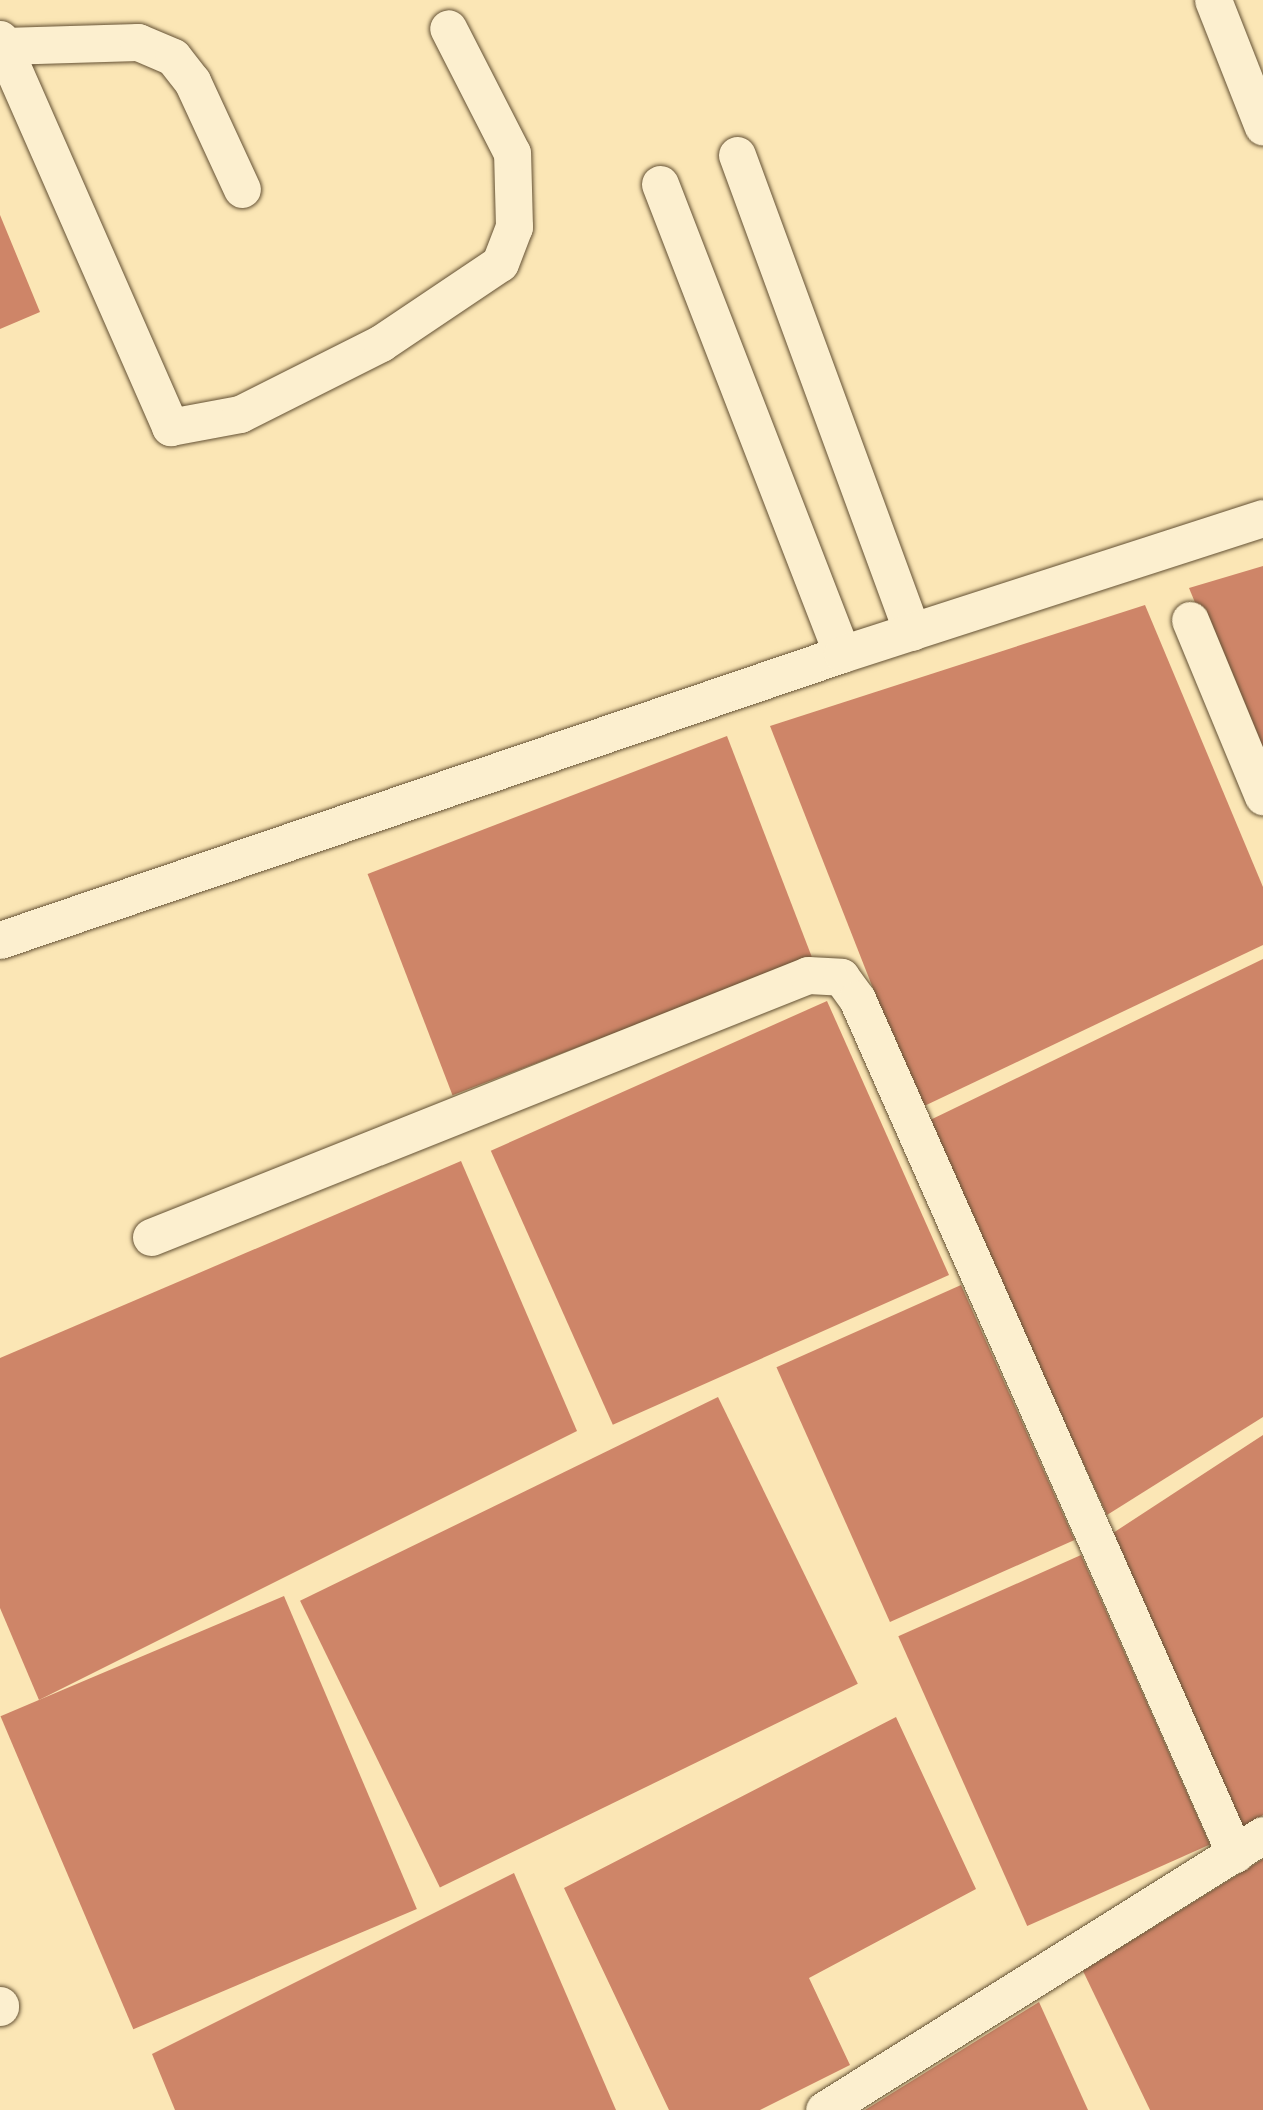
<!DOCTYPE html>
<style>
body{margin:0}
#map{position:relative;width:1263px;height:2110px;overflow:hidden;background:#fbe6b5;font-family:"IM FELL French Canon",serif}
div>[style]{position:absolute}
.building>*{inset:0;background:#ce8568;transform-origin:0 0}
.roads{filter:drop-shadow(0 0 2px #645134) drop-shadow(0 0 2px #645134)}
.minor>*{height:37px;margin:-18.5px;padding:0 18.5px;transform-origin:18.5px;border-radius:18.5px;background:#fcefcf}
span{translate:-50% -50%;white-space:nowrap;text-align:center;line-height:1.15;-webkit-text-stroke:5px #fcefcf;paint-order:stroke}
</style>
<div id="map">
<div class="building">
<div style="clip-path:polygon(0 215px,40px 312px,0 329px)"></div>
<div style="clip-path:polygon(1263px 566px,1263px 767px,1189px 588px)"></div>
<div style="clip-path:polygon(1145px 605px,1263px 887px,1263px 945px,920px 1108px,770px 726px)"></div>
<div style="left:727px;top:736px;width:237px;height:385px;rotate:69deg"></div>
<div style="clip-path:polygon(1263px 959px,1263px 1417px,1107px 1515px,926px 1122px)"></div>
<div style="left:827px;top:1001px;width:300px;height:368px;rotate:66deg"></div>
<div style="clip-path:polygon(461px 1161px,577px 1431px,39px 1700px,0 1608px,0 1358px)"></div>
<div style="left:961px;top:1285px;width:279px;height:202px;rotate:66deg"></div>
<div style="left:718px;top:1397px;width:319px;height:465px;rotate:64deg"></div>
<div style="clip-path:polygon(1263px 1435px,1263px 1815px,1240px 1830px,1113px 1533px)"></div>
<div style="left:1081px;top:1555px;width:317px;height:200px;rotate:66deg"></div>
<div style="left:284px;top:1596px;width:340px;height:308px;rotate:67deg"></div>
<div style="clip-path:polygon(896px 1717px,976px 1889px,809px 1978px,850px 2065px,760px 2110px,669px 2110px,564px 1888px)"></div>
<div style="clip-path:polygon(1263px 1859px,1263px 2110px,1150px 2110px,1083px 1971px)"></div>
<div style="clip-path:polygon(514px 1873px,616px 2110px,175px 2110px,152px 2054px)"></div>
<div style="clip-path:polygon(1039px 2002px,1088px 2110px,865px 2110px)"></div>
</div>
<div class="roads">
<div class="minor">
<div style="left:1213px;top:0;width:136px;rotate:68.5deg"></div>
<div style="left:0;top:39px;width:424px;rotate:66.3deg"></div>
<div style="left:170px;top:427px;width:71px;rotate:-10.5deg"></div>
<div style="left:240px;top:414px;width:158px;rotate:-26.7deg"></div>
<div style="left:381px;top:343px;width:143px;rotate:-33.9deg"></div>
<div style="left:500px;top:263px;width:39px;rotate:-69deg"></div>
<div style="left:514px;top:227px;width:74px;rotate:-91.5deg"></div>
<div style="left:512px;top:153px;width:140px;rotate:-117.1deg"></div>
<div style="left:3px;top:46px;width:135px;rotate:-1.7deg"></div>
<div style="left:138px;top:42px;width:38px;rotate:23deg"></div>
<div style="left:173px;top:57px;width:31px;rotate:52deg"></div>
<div style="left:192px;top:81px;width:119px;rotate:65.2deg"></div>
<div style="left:737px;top:155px;width:508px;rotate:69.85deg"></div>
<div style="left:660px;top:184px;width:504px;rotate:68.83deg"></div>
<div style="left:1190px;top:620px;width:191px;rotate:67.5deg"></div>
<div style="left:0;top:940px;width:889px;rotate:-18.76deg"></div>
<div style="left:842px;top:654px;width:442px;rotate:-17.9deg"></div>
<div style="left:151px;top:1237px;width:707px;rotate:-21.74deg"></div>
<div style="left:808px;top:975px;width:33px;rotate:3deg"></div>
<div style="left:841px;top:977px;width:27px;rotate:54deg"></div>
<div style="left:857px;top:999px;width:935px;rotate:66.15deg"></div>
<div style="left:0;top:2005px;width:2px;rotate:90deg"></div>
<div style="left:824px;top:2110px;width:518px;rotate:-32.06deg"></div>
</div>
</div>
</div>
